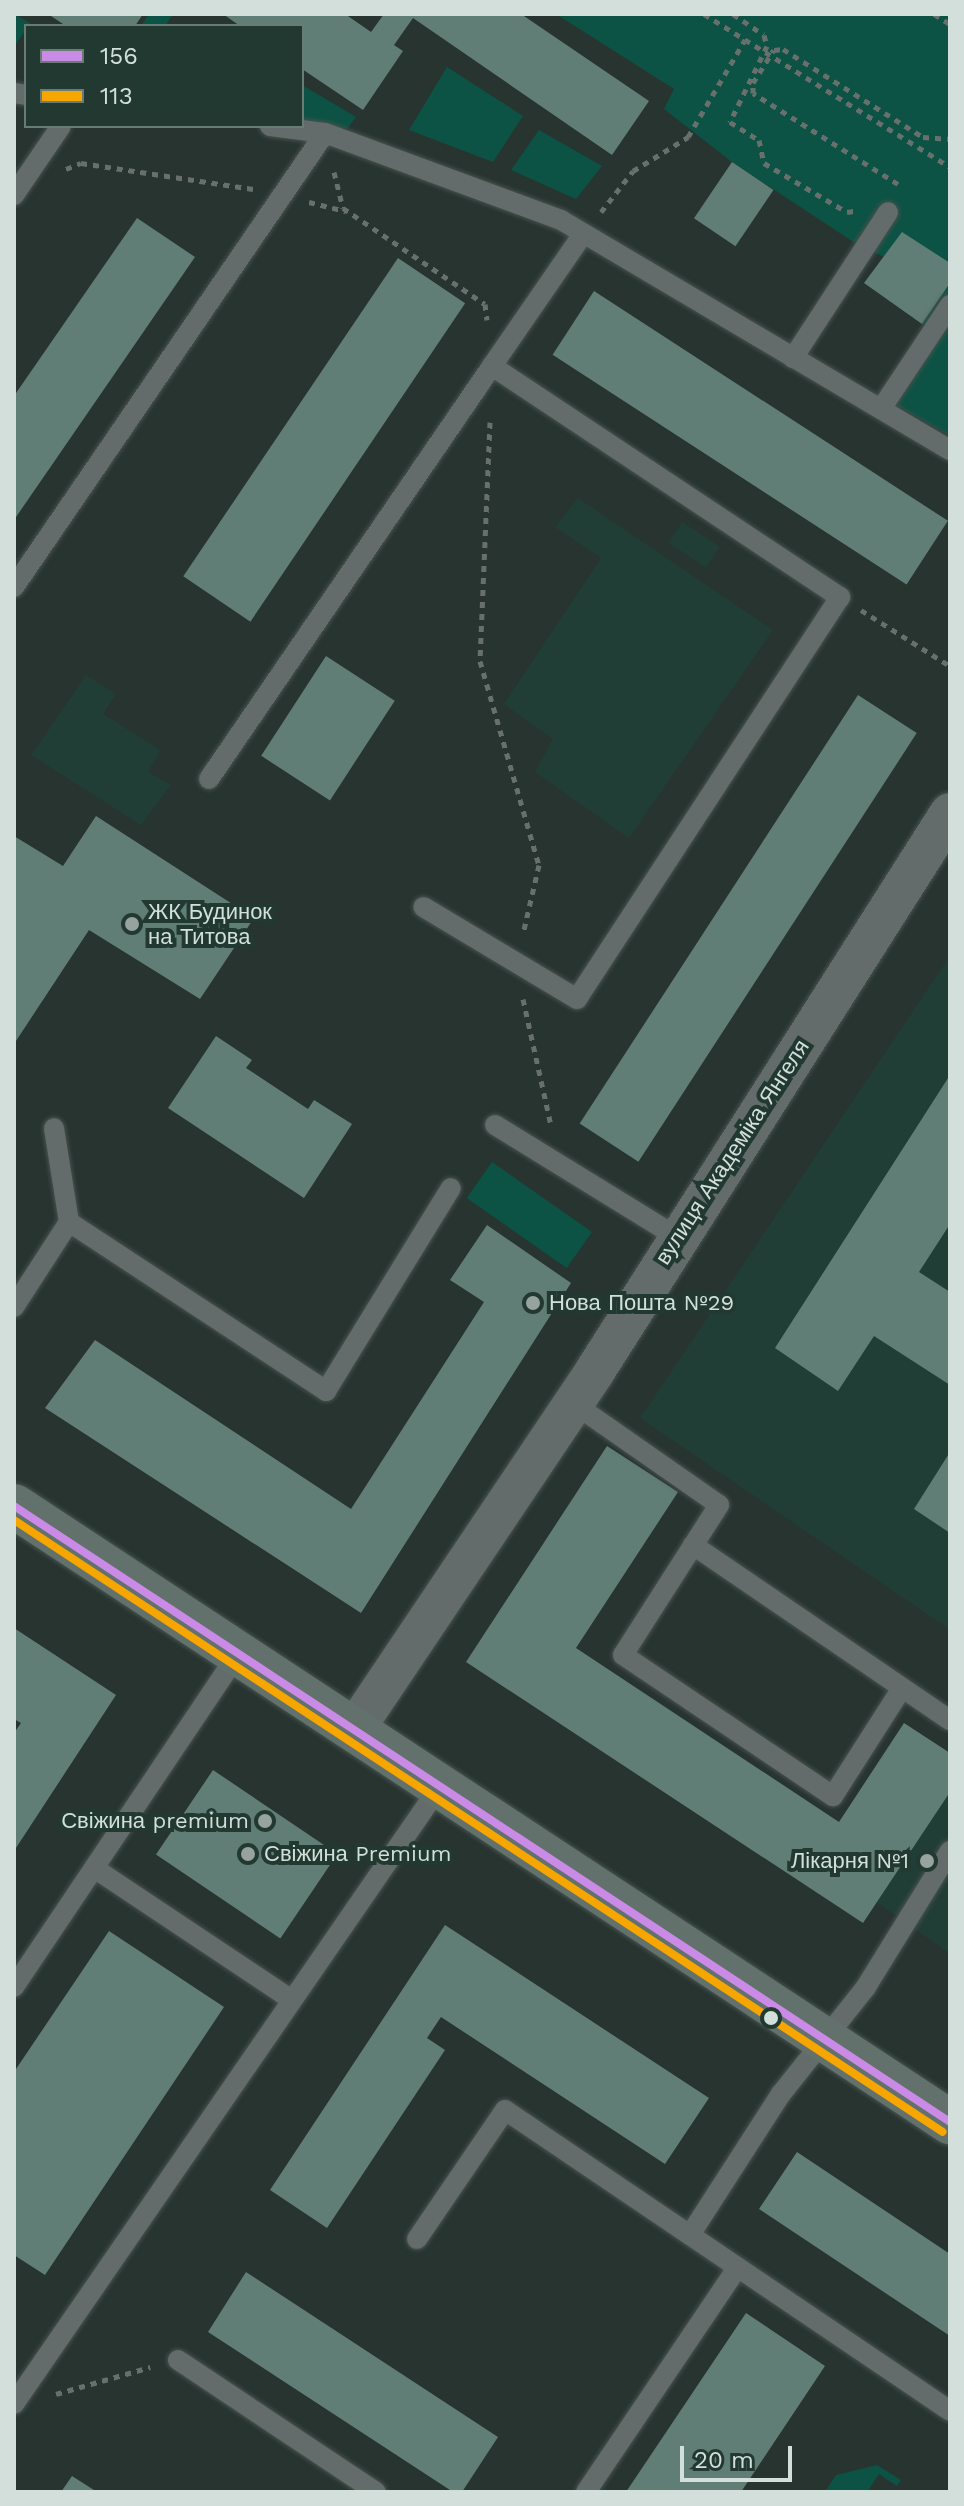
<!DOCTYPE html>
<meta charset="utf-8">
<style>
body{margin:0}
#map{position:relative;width:964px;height:2506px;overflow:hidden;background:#273430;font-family:"Work Sans",sans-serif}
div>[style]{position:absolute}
.built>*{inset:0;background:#213e36;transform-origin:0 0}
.green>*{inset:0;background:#0d5345;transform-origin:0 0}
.building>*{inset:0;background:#617e76;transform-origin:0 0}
.path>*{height:5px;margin-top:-2.5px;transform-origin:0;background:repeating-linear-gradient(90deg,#67706c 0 6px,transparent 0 12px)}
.roads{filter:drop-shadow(0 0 2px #47524e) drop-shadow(0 0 2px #47524e)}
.service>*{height:20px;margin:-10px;padding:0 10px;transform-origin:10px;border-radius:10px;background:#636c6a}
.minor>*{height:40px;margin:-20px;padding:0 20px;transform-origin:20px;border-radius:20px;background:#636c6a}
.primary>*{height:44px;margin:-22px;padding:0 22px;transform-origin:22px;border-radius:22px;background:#63716d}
.bus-1>*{height:8px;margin:-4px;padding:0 4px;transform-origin:4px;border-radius:4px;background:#ca8be6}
.bus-2>*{height:8px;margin:-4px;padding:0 4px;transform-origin:4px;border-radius:4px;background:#f7a600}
.dots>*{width:22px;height:22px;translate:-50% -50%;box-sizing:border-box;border:4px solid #223932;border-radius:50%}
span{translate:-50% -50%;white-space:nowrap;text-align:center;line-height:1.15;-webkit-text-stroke:8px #223932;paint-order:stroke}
.poi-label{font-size:22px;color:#d2dfda}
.left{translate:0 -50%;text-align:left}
.right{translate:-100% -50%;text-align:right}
.street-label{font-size:22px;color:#d2dfda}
.frame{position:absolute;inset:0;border:16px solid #d2dfda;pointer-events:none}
.legend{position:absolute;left:24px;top:24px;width:280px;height:104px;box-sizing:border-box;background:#223932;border:2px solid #687b75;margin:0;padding:10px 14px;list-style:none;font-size:24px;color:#d2dfda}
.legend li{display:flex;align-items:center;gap:16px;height:40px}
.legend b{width:40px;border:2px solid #687b75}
.scale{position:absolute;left:680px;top:2446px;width:112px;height:36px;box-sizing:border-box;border:4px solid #d2dfda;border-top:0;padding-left:10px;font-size:24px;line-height:28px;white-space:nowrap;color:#d2dfda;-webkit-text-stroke:6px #223932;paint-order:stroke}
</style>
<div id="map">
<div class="built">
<div style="clip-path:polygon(578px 498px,773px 630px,629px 838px,535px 772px,553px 739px,504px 704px,601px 558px,555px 527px)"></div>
<div style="left:682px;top:522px;width:45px;height:25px;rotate:33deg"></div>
<div style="clip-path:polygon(86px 675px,116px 694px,103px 714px,160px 750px,148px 772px,171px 785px,141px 825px,31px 755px)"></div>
<div style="clip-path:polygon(950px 956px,950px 1630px,640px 1418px)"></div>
<div style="clip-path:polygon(950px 1791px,950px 1954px,877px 1902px)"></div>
</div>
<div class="green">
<div style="clip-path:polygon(14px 14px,30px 23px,14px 47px)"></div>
<div style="clip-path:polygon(149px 14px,173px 14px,165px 26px,141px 26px)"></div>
<div style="clip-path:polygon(556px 14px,950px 14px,950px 263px,884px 257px,855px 243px,732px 162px,664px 109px,674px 89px)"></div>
<div style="clip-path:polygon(447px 67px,523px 116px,493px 162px,409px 130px)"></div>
<div style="clip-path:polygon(302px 85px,356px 117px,347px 129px,302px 119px)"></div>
<div style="clip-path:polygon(539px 130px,602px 166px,576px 199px,511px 170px)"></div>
<div style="clip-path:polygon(950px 283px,950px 436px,887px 400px,932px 332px,922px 324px)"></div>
<div style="left:492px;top:1162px;width:122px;height:44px;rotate:35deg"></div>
<div style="clip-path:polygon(877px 2465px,901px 2480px,897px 2486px,879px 2474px,867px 2492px,825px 2492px,836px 2475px)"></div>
</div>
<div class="building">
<div style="clip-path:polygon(48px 14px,143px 14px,135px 26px,66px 26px)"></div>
<div style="clip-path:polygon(223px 14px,345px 14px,371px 32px,384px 14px,521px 14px,649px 101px,612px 155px,413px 18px,394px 45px,403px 51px,363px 110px,302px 69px,302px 26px,240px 26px)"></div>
<div style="left:732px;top:162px;width:50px;height:68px;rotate:34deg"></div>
<div style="clip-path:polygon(137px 218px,195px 257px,14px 520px,14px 396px)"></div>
<div style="clip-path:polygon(902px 232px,950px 263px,950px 283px,922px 324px,864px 283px)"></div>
<div style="left:398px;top:258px;width:81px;height:384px;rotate:34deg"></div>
<div style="left:594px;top:291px;width:422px;height:76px;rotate:33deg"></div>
<div style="left:326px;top:656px;width:82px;height:119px;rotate:33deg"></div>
<div style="left:858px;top:695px;width:70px;height:511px;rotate:33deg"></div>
<div style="clip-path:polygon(96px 816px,254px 918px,200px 999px,89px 930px,14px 1044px,14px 836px,63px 866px)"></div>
<div style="clip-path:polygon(216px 1036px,252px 1060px,246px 1068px,308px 1109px,314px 1100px,352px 1124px,304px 1198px,168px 1108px)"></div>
<div style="clip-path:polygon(950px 1075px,950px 1224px,919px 1272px,950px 1292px,950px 1385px,874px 1336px,838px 1391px,775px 1348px)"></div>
<div style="clip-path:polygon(487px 1225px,571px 1283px,361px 1613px,45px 1408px,95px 1340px,351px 1509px,484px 1302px,450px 1280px)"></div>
<div style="clip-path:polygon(607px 1446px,678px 1492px,576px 1648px,839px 1822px,904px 1723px,950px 1753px,950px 1792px,863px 1923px,466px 1662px)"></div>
<div style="clip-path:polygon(950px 1452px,950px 1533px,914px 1509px)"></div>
<div style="clip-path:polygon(14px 1628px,116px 1695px,14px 1851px,14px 1733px,21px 1723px,14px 1719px)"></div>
<div style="left:213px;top:1770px;width:150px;height:102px;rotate:34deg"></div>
<div style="clip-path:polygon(445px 1925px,709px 2098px,665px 2164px,441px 2017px,427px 2038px,445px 2050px,327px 2228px,270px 2190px)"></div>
<div style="clip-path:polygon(109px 1931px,224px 2007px,45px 2275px,14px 2255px,14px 2072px)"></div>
<div style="clip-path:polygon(797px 2152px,950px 2254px,950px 2336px,759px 2209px)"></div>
<div style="clip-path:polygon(246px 2272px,498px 2437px,462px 2492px,453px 2492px,208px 2332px)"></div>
<div style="clip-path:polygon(746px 2313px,825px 2366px,741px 2492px,626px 2492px)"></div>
<div style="clip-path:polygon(72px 2476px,97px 2492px,61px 2492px)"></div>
</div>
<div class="path">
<div style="left:704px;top:14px;width:290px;rotate:31.9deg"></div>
<div style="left:733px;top:14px;width:37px;rotate:34deg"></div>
<div style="left:764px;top:35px;width:11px;rotate:75deg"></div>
<div style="left:767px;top:46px;width:85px;rotate:116deg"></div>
<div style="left:730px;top:122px;width:34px;rotate:32deg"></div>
<div style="left:759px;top:140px;width:24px;rotate:78deg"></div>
<div style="left:764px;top:163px;width:96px;rotate:30.6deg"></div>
<div style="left:847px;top:212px;width:7px;rotate:-8deg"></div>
<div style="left:934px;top:14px;width:19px;rotate:32deg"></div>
<div style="left:66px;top:169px;width:16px;rotate:-22deg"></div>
<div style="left:81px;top:163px;width:174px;rotate:8.6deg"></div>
<div style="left:334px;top:172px;width:37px;rotate:76deg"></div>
<div style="left:343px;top:208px;width:171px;rotate:34.1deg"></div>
<div style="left:485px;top:304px;width:16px;rotate:83deg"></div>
<div style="left:898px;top:184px;width:171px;rotate:-147.9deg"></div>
<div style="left:753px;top:93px;width:10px;rotate:-90deg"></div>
<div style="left:753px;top:83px;width:39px;rotate:-58deg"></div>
<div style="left:774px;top:50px;width:9px;rotate:-6deg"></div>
<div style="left:783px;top:49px;width:165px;rotate:32.2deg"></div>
<div style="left:923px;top:137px;width:27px;rotate:4deg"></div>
<div style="left:309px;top:202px;width:38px;rotate:14deg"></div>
<div style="left:601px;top:212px;width:52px;rotate:-52deg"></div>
<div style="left:633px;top:171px;width:65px;rotate:-31.7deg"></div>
<div style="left:688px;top:137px;width:113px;rotate:-59.6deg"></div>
<div style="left:490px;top:422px;width:239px;rotate:92.4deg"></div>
<div style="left:480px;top:661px;width:212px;rotate:73.9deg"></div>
<div style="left:539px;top:865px;width:71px;rotate:103.1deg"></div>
<div style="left:861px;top:610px;width:105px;rotate:32.2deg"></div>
<div style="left:523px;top:999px;width:129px;rotate:77.5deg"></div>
<div style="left:56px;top:2394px;width:98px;rotate:-16deg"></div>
</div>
<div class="roads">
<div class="service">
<div style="left:14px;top:93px;width:12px;rotate:9deg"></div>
<div style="left:270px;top:126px;width:55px;rotate:7.3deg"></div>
<div style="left:325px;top:133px;width:252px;rotate:20.2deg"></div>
<div style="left:561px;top:220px;width:452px;rotate:30.6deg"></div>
<div style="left:14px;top:195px;width:83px;rotate:-55.7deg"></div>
<div style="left:793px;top:358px;width:174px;rotate:-56.9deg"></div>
<div style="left:492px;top:366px;width:160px;rotate:-55.4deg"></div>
<div style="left:881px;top:409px;width:125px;rotate:-56.4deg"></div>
<div style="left:14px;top:587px;width:550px;rotate:-55.59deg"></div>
<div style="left:209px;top:779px;width:501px;rotate:-55.58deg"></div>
<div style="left:492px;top:366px;width:418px;rotate:33.6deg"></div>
<div style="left:840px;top:597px;width:480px;rotate:123.2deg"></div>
<div style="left:577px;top:999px;width:179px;rotate:-149.1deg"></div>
<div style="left:495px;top:1125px;width:214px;rotate:31.6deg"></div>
<div style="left:69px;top:1222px;width:308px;rotate:33.3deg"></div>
<div style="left:326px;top:1391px;width:238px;rotate:-58.4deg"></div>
<div style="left:14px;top:1307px;width:101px;rotate:-57.1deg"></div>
<div style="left:69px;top:1222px;width:95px;rotate:-99.1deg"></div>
<div style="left:573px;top:1403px;width:178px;rotate:34.9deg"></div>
<div style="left:719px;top:1505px;width:178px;rotate:122.6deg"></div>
<div style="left:623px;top:1655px;width:253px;rotate:33.9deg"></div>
<div style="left:833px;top:1796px;width:128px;rotate:-57.4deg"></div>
<div style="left:693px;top:1545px;width:311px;rotate:34.3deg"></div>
<div style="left:94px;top:1868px;width:238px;rotate:33.7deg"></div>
<div style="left:14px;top:1987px;width:404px;rotate:-56.1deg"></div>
<div style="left:690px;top:2235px;width:168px;rotate:-57.2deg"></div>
<div style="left:781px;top:2094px;width:137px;rotate:-51.5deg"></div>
<div style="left:866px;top:1987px;width:160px;rotate:-58.3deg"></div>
<div style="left:417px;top:2239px;width:156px;rotate:-55.7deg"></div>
<div style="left:505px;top:2110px;width:537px;rotate:34.07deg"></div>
<div style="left:178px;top:2360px;width:238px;rotate:33.7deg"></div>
<div style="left:14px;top:2404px;width:751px;rotate:-55.42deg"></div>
<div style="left:586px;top:2492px;width:268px;rotate:-56deg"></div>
</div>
<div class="minor">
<div style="left:354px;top:1730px;width:432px;rotate:-56.1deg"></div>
<div style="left:595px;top:1371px;width:661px;rotate:-57.54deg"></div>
</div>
<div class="primary">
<div style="left:14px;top:1506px;width:1121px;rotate:33.35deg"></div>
</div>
</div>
<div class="bus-1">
<div style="left:14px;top:1506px;width:1121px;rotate:33.35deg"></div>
</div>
<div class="bus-2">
<div style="left:14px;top:1520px;width:1112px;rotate:33.38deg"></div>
</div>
<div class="dots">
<div style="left:132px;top:924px;background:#96a39e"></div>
<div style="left:533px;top:1303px;background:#96a39e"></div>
<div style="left:265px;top:1821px;background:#96a39e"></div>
<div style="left:248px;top:1854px;background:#96a39e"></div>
<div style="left:927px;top:1861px;background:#96a39e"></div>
<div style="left:771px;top:2018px;background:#d2dfda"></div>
</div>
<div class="poi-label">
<span class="left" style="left:148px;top:924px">ЖК Будинок<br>на Титова</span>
<span class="left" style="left:549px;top:1303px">Нова Пошта №29</span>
<span class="right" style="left:249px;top:1821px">Свіжина premium</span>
<span class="left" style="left:264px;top:1854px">Свіжина Premium</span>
<span class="right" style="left:909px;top:1861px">Лікарня №1</span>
</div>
<div class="street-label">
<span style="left:732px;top:1152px;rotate:-57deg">вулиця Академіка Янгеля</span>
</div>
<div class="frame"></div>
<ul class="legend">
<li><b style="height:10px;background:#ca8be6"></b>156</li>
<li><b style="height:10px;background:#f7a600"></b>113</li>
</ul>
<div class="scale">20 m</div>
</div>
